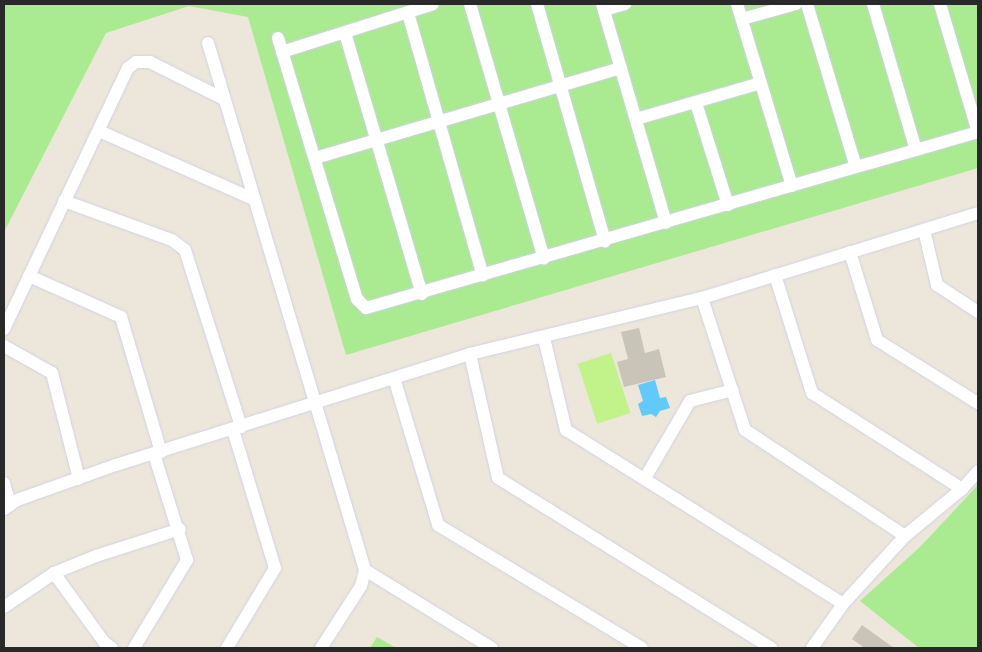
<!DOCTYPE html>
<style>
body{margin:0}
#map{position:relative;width:982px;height:652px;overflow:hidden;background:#ede6da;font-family:Commissioner,sans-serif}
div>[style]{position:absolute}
.green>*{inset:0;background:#aaea90}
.pitch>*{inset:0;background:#c1f38a;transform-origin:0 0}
.water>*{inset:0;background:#61cafb}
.building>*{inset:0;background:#c8c4b8}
.roads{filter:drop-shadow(0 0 1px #cfd2e4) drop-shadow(0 0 1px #cfd2e4)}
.minor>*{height:12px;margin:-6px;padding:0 6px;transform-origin:6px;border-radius:6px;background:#fff}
span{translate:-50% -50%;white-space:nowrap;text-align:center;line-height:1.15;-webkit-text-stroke:4px #fff;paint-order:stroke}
.frame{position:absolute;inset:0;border:5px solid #292929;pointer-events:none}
</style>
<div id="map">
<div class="green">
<div style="clip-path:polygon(4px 4px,978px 4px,978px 168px,346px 355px,248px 17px,189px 6px,106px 33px,4px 232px)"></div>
<div style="clip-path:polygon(978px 485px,978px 648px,919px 648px,860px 601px,920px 547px)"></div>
<div style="clip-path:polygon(377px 637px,396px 648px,370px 648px)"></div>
</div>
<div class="pitch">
<div style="left:611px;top:353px;width:63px;height:35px;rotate:72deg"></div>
</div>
<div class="water">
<div style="clip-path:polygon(655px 380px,660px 398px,666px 397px,670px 408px,660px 411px,656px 417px,651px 414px,642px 416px,638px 404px,643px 401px,638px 385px)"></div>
</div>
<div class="building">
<div style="clip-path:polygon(639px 328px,645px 353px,659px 349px,666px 377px,624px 387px,617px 362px,628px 359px,621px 332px)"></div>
<div style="clip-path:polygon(862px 625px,894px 648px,865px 648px,852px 639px)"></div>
</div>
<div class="roads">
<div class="minor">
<div style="left:470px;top:4px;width:265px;rotate:73.8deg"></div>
<div style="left:537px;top:4px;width:247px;rotate:74deg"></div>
<div style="left:602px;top:4px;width:228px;rotate:73.7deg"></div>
<div style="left:737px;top:4px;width:190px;rotate:73.2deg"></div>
<div style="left:807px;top:4px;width:170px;rotate:73.3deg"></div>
<div style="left:873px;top:4px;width:152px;rotate:73.6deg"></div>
<div style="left:940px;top:4px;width:134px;rotate:73.5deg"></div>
<div style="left:604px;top:10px;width:22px;rotate:-16deg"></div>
<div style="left:408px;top:13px;width:273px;rotate:74.1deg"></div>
<div style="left:742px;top:19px;width:56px;rotate:-15.5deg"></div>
<div style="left:345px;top:33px;width:272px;rotate:73.6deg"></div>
<div style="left:278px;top:38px;width:273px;rotate:73.2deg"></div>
<div style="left:357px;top:299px;width:13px;rotate:45deg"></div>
<div style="left:366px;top:308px;width:637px;rotate:-16.04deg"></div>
<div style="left:208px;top:43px;width:550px;rotate:73.41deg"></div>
<div style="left:365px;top:570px;width:16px;rotate:104deg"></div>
<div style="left:361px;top:586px;width:74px;rotate:122.8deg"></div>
<div style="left:282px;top:52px;width:158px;rotate:-17.6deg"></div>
<div style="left:696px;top:103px;width:107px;rotate:72.6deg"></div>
<div style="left:636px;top:119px;width:130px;rotate:-16.1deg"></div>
<div style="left:99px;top:131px;width:168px;rotate:23.8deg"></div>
<div style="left:315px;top:158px;width:319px;rotate:-16.4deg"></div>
<div style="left:64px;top:201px;width:115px;rotate:19.9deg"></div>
<div style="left:172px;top:240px;width:16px;rotate:38deg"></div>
<div style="left:185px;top:250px;width:186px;rotate:72.4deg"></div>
<div style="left:924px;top:230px;width:57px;rotate:76.7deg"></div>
<div style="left:937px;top:285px;width:49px;rotate:33.4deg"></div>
<div style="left:850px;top:252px;width:92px;rotate:72.9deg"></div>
<div style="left:877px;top:340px;width:119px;rotate:32deg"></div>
<div style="left:775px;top:275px;width:124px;rotate:72.6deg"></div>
<div style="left:812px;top:393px;width:178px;rotate:32.6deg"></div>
<div style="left:29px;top:276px;width:101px;rotate:24deg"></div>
<div style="left:121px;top:317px;width:141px;rotate:73.5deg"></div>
<div style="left:702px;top:298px;width:139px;rotate:72deg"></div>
<div style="left:745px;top:430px;width:192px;rotate:33.5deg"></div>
<div style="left:4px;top:329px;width:289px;rotate:-64.6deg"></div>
<div style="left:128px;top:68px;width:10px;rotate:-37deg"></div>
<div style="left:136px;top:62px;width:14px"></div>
<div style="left:150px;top:62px;width:83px;rotate:26.6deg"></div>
<div style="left:544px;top:338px;width:95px;rotate:76.6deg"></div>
<div style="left:566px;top:430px;width:327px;rotate:32.1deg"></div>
<div style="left:4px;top:346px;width:55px;rotate:29.4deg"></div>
<div style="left:52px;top:373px;width:109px;rotate:75.7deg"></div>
<div style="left:470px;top:354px;width:127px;rotate:77.3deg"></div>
<div style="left:498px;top:478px;width:322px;rotate:31.9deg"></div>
<div style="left:394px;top:378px;width:153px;rotate:73.3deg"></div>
<div style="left:438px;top:525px;width:238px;rotate:31.1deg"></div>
<div style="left:645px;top:478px;width:89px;rotate:-59.7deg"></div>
<div style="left:690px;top:401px;width:44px;rotate:-14.3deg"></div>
<div style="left:4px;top:483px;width:23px;rotate:75deg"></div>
<div style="left:4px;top:509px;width:16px;rotate:-35deg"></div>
<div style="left:17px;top:500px;width:105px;rotate:-19.5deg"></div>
<div style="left:116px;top:465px;width:371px;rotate:-17.4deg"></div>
<div style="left:470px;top:354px;width:239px;rotate:-13.6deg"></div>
<div style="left:702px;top:298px;width:289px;rotate:-17.1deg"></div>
<div style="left:365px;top:570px;width:149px;rotate:31.6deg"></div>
<div style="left:54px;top:573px;width:85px;rotate:54.1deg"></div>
<div style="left:104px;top:642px;width:10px;rotate:37deg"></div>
<div style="left:4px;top:607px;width:60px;rotate:-34.2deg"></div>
<div style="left:54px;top:573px;width:45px;rotate:-22deg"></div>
<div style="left:96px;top:556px;width:88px;rotate:-17.8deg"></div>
<div style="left:134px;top:648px;width:103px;rotate:-58.9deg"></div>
<div style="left:187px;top:560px;width:111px;rotate:-107.3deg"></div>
<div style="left:227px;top:648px;width:93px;rotate:-59deg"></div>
<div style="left:275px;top:568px;width:144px;rotate:-106.9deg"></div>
<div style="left:812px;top:648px;width:54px;rotate:-54.8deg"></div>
<div style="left:843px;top:604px;width:92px;rotate:-47.6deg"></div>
<div style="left:905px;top:536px;width:74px;rotate:-39.5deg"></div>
<div style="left:962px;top:489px;width:24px;rotate:-48deg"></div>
</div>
</div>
<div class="frame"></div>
</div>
